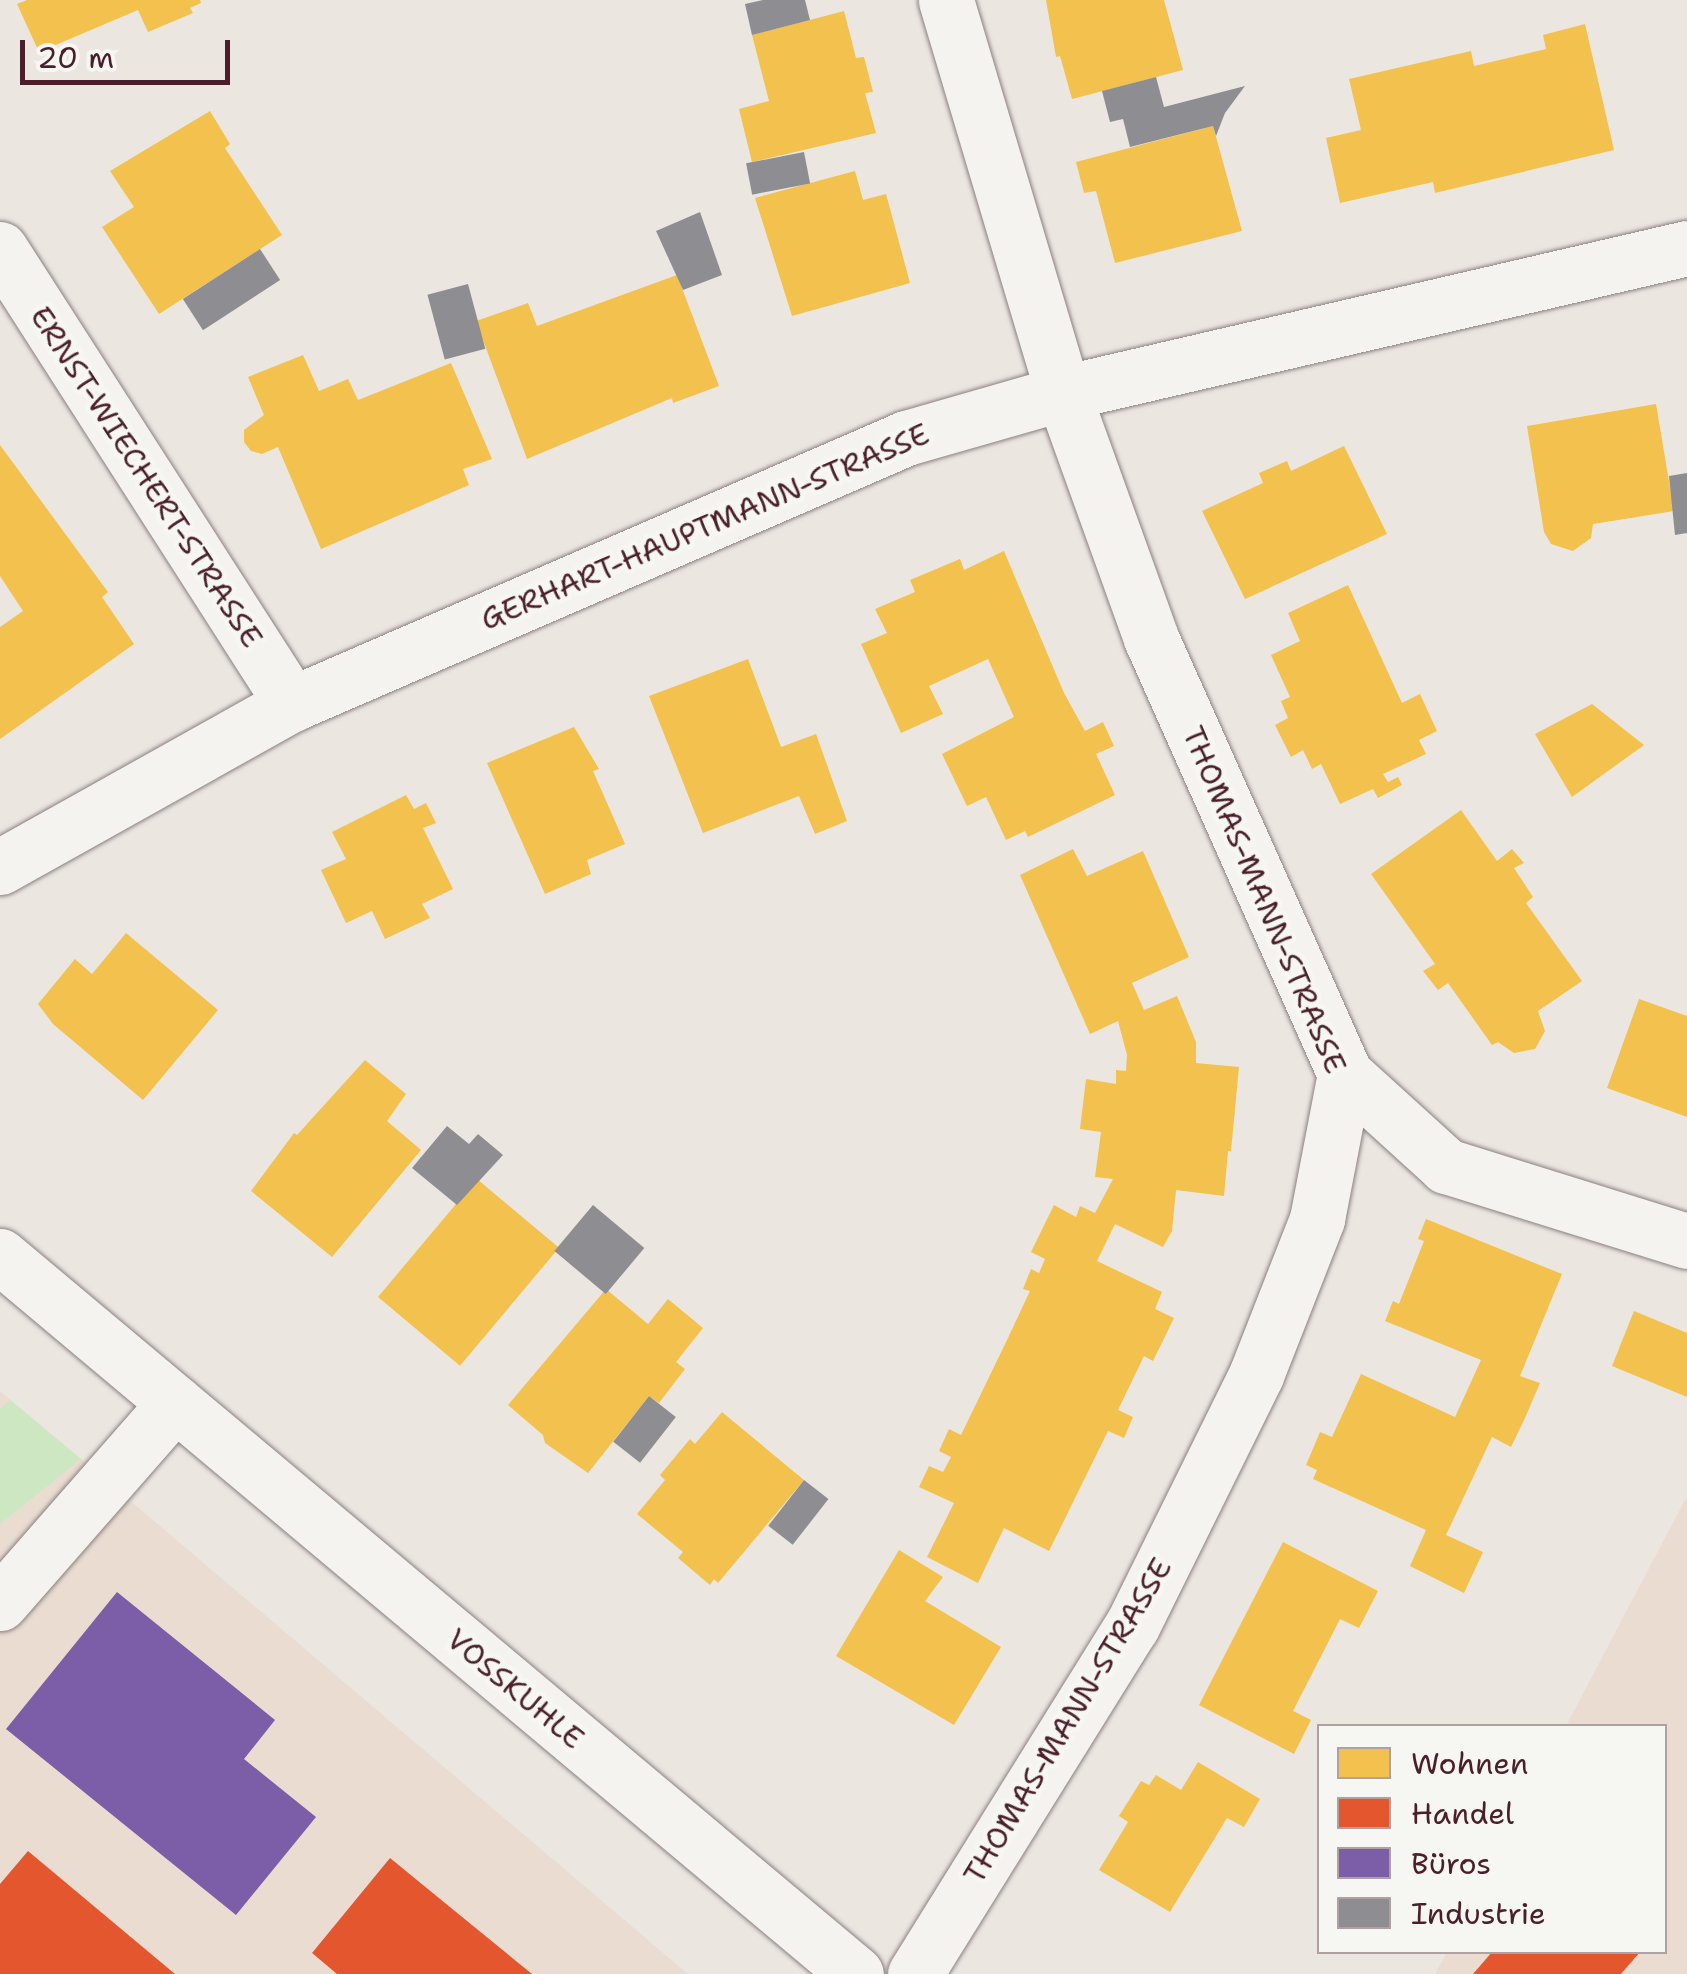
<!DOCTYPE html>
<meta charset="utf-8">
<style>
body{margin:0}
#map{position:relative;width:1687px;height:1974px;overflow:hidden;background:#ece6e1;font-family:"Shantell Sans",sans-serif}
div>[style]{position:absolute}
.built>*{inset:0;background:#eadcd1}
.green>*{inset:0;background:#cce7c2}
.homes>*{inset:0;background:#f2c14e;transform-origin:0 0}
.shops>*{inset:0;background:#e4572e}
.offices>*{inset:0;background:#7b5ea7}
.industry>*{inset:0;background:#8d8d92;transform-origin:0 0}
.roads{filter:drop-shadow(0 0 2px #8b8080) drop-shadow(0 0 2px #8b8080)}
.minor>*{height:55px;margin:-27.5px;padding:0 27.5px;transform-origin:27.5px;border-radius:27.5px;background:#f4f3f0}
span{translate:-50% -50%;white-space:nowrap;text-align:center;line-height:1.15;-webkit-text-stroke:10px #f6f6f2;paint-order:stroke}
.street-label{font-size:30px;color:#4a1f2b}
.legend{position:absolute;left:1317px;top:1724px;width:350px;height:230px;box-sizing:border-box;background:#f6f6f2;border:2px solid #b1a0a2;margin:0;padding:12px 18px;list-style:none;font-size:30px;color:#4a1f2b}
.legend li{display:flex;align-items:center;gap:20px;height:50px}
.legend b{width:50px;border:2px solid #b1a0a2}
.scale{position:absolute;left:20px;top:40px;width:210px;height:45px;box-sizing:border-box;border:5px solid #4a1f2b;border-top:0;padding-left:12px;font-size:30px;line-height:35px;white-space:nowrap;color:#4a1f2b;-webkit-text-stroke:8px #f6f6f2;paint-order:stroke}
</style>
<div id="map">
<div class="built">
<div style="clip-path:polygon(0 1391px,81px 1459px,688px 1974px,0 1974px)"></div>
<div style="clip-path:polygon(1687px 1496px,1687px 1974px,1435px 1974px,1447px 1952px,1664px 1952px,1664px 1726px,1566px 1726px)"></div>
</div>
<div class="green">
<div style="clip-path:polygon(10px 1400px,81px 1459px,0 1524px,0 1409px)"></div>
</div>
<div class="homes">
<div style="clip-path:polygon(27px 0,200px 0,201px 3px,190px 8px,193px 13px,148px 32px,138px 10px,39px 52px,17px 4px)"></div>
<div style="clip-path:polygon(1046px 0,1164px 0,1183px 70px,1072px 99px,1060px 56px,1056px 57px)"></div>
<div style="clip-path:polygon(844px 11px,856px 58px,864px 57px,873px 92px,865px 93px,876px 133px,752px 162px,739px 109px,769px 101px,752px 35px)"></div>
<div style="clip-path:polygon(1585px 24px,1614px 150px,1435px 193px,1433px 182px,1340px 203px,1326px 138px,1361px 130px,1349px 79px,1471px 51px,1474px 66px,1546px 49px,1543px 35px)"></div>
<div style="clip-path:polygon(210px 111px,230px 144px,225px 148px,282px 235px,159px 314px,102px 227px,134px 207px,110px 171px)"></div>
<div style="clip-path:polygon(1213px 126px,1242px 231px,1115px 263px,1096px 191px,1084px 193px,1076px 162px)"></div>
<div style="clip-path:polygon(855px 171px,863px 200px,886px 194px,910px 283px,792px 316px,755px 198px)"></div>
<div style="clip-path:polygon(677px 275px,719px 386px,673px 403px,672px 398px,527px 459px,476px 321px,528px 303px,537px 326px)"></div>
<div style="clip-path:polygon(303px 355px,319px 391px,348px 379px,358px 400px,451px 363px,492px 459px,463px 469px,469px 485px,321px 549px,278px 447px,262px 454px,251px 451px,244px 442px,244px 430px,264px 415px,248px 377px)"></div>
<div style="clip-path:polygon(1656px 404px,1674px 511px,1593px 524px,1591px 538px,1573px 551px,1551px 544px,1544px 532px,1527px 426px)"></div>
<div style="clip-path:polygon(0 445px,108px 592px,102px 597px,134px 644px,0 739px,0 627px,23px 611px,0 576px)"></div>
<div style="clip-path:polygon(1344px 446px,1387px 534px,1245px 599px,1202px 511px,1263px 483px,1259px 473px,1287px 461px,1291px 471px)"></div>
<div style="clip-path:polygon(1004px 551px,1064px 693px,1085px 731px,1103px 722px,1114px 746px,1096px 754px,1115px 795px,1028px 837px,1025px 831px,1006px 840px,986px 797px,967px 806px,942px 754px,1014px 717px,988px 659px,929px 686px,943px 714px,901px 733px,861px 644px,887px 633px,875px 609px,915px 592px,910px 580px,960px 559px,964px 570px)"></div>
<div style="clip-path:polygon(1348px 585px,1402px 703px,1420px 694px,1437px 731px,1419px 740px,1426px 754px,1383px 774px,1388px 782px,1398px 777px,1402px 785px,1378px 798px,1373px 789px,1340px 804px,1321px 764px,1312px 769px,1303px 750px,1291px 757px,1275px 725px,1288px 718px,1281px 701px,1290px 697px,1271px 655px,1300px 641px,1288px 613px)"></div>
<div style="clip-path:polygon(748px 659px,781px 747px,816px 734px,847px 821px,815px 834px,799px 796px,703px 833px,649px 696px)"></div>
<div style="clip-path:polygon(1592px 704px,1644px 745px,1572px 797px,1535px 734px)"></div>
<div style="clip-path:polygon(574px 727px,599px 769px,593px 771px,625px 844px,587px 860px,591px 874px,545px 894px,487px 763px)"></div>
<div style="clip-path:polygon(406px 795px,414px 809px,426px 803px,436px 823px,423px 828px,453px 889px,422px 904px,430px 918px,385px 939px,372px 911px,346px 923px,321px 870px,346px 859px,332px 832px)"></div>
<div style="clip-path:polygon(1461px 810px,1497px 861px,1512px 849px,1524px 863px,1514px 868px,1533px 897px,1526px 903px,1582px 981px,1538px 1011px,1545px 1031px,1535px 1049px,1514px 1053px,1498px 1042px,1492px 1045px,1448px 983px,1438px 990px,1423px 971px,1435px 964px,1371px 874px)"></div>
<div style="clip-path:polygon(1073px 849px,1087px 876px,1143px 851px,1189px 957px,1132px 983px,1144px 1010px,1177px 996px,1196px 1042px,1196px 1063px,1239px 1067px,1231px 1151px,1228px 1151px,1224px 1196px,1176px 1190px,1172px 1231px,1163px 1247px,1115px 1224px,1097px 1261px,1162px 1292px,1155px 1309px,1174px 1318px,1153px 1361px,1144px 1356px,1118px 1410px,1133px 1417px,1124px 1438px,1108px 1431px,1049px 1551px,1004px 1528px,978px 1583px,927px 1557px,954px 1503px,919px 1487px,929px 1466px,943px 1472px,951px 1457px,939px 1451px,949px 1429px,961px 1435px,1007px 1340px,1030px 1291px,1023px 1289px,1031px 1269px,1039px 1273px,1045px 1259px,1031px 1252px,1054px 1205px,1076px 1217px,1080px 1206px,1095px 1213px,1113px 1179px,1095px 1177px,1101px 1132px,1080px 1129px,1086px 1079px,1116px 1084px,1116px 1070px,1126px 1071px,1127px 1055px,1118px 1021px,1090px 1034px,1020px 875px)"></div>
<div style="clip-path:polygon(126px 933px,218px 1010px,143px 1100px,53px 1024px,38px 1004px,75px 959px,92px 974px)"></div>
<div style="clip-path:polygon(1639px 999px,1687px 1016px,1687px 1117px,1607px 1088px)"></div>
<div style="clip-path:polygon(365px 1060px,406px 1094px,387px 1121px,421px 1150px,332px 1257px,251px 1191px,294px 1133px,297px 1135px)"></div>
<div style="left:477px;top:1179px;width:107px;height:154px;rotate:40deg"></div>
<div style="clip-path:polygon(1426px 1219px,1562px 1274px,1520px 1376px,1540px 1383px,1525px 1418px,1511px 1447px,1492px 1437px,1446px 1535px,1483px 1552px,1464px 1593px,1410px 1566px,1426px 1530px,1313px 1479px,1317px 1470px,1306px 1465px,1320px 1432px,1332px 1437px,1361px 1374px,1455px 1417px,1481px 1360px,1385px 1321px,1393px 1301px,1399px 1304px,1424px 1241px,1418px 1239px)"></div>
<div style="clip-path:polygon(606px 1289px,648px 1324px,668px 1299px,703px 1328px,676px 1362px,685px 1369px,659px 1403px,649px 1396px,588px 1473px,545px 1443px,543px 1435px,508px 1405px)"></div>
<div style="clip-path:polygon(1634px 1311px,1687px 1333px,1687px 1397px,1612px 1366px)"></div>
<div style="clip-path:polygon(722px 1412px,804px 1480px,718px 1583px,714px 1579px,710px 1585px,678px 1558px,683px 1552px,637px 1514px,665px 1480px,660px 1475px,690px 1439px,695px 1444px)"></div>
<div style="clip-path:polygon(1283px 1542px,1378px 1591px,1359px 1628px,1340px 1619px,1293px 1711px,1311px 1720px,1294px 1754px,1199px 1705px)"></div>
<div style="clip-path:polygon(899px 1550px,943px 1577px,925px 1601px,1001px 1647px,954px 1725px,836px 1656px)"></div>
<div style="clip-path:polygon(1198px 1762px,1260px 1799px,1244px 1827px,1227px 1818px,1170px 1912px,1099px 1870px,1128px 1822px,1119px 1816px,1141px 1781px,1149px 1785px,1156px 1775px,1181px 1790px)"></div>
</div>
<div class="shops">
<div style="clip-path:polygon(28px 1851px,175px 1974px,0 1974px,0 1884px)"></div>
<div style="clip-path:polygon(390px 1858px,445px 1903px,532px 1974px,337px 1974px,312px 1953px)"></div>
<div style="clip-path:polygon(1492px 1952px,1640px 1952px,1621px 1974px,1473px 1974px)"></div>
</div>
<div class="offices">
<div style="clip-path:polygon(117px 1592px,275px 1720px,244px 1759px,316px 1817px,236px 1915px,6px 1729px)"></div>
</div>
<div class="industry">
<div style="clip-path:polygon(763px 0,805px 0,810px 20px,752px 35px,745px 4px)"></div>
<div style="clip-path:polygon(1156px 77px,1164px 107px,1245px 86px,1225px 113px,1216px 136px,1213px 126px,1130px 147px,1123px 119px,1110px 122px,1102px 91px)"></div>
<div style="left:804px;top:152px;width:32px;height:59px;rotate:79deg"></div>
<div style="clip-path:polygon(700px 212px,722px 275px,683px 290px,656px 231px)"></div>
<div style="left:260px;top:249px;width:37px;height:92px;rotate:57deg"></div>
<div style="left:468px;top:284px;width:67px;height:42px;rotate:75deg"></div>
<div style="clip-path:polygon(1687px 473px,1687px 533px,1675px 535px,1669px 476px)"></div>
<div style="clip-path:polygon(447px 1126px,469px 1144px,478px 1134px,503px 1155px,457px 1205px,412px 1168px)"></div>
<div style="left:593px;top:1205px;width:67px;height:60px;rotate:40deg"></div>
<div style="left:649px;top:1396px;width:34px;height:58px;rotate:38deg"></div>
<div style="left:804px;top:1480px;width:31px;height:58px;rotate:38deg"></div>
</div>
<div class="roads">
<div class="minor">
<div style="left:0;top:249px;width:541px;rotate:57.31deg"></div>
<div style="left:0;top:867px;width:334px;rotate:-29.2deg"></div>
<div style="left:292px;top:704px;width:669px;rotate:-23.42deg"></div>
<div style="left:906px;top:438px;width:163px;rotate:-16deg"></div>
<div style="left:1063px;top:393px;width:641px;rotate:-13.08deg"></div>
<div style="left:1345px;top:1074px;width:137px;rotate:42.3deg"></div>
<div style="left:1446px;top:1166px;width:252px;rotate:17.3deg"></div>
<div style="left:0;top:1256px;width:1117px;rotate:39.99deg"></div>
<div style="left:0;top:1603px;width:266px;rotate:-48.8deg"></div>
<div style="left:915px;top:1974px;width:410px;rotate:-58.1deg"></div>
<div style="left:1132px;top:1626px;width:280px;rotate:-63.7deg"></div>
<div style="left:1256px;top:1375px;width:168px;rotate:-68.6deg"></div>
<div style="left:1317px;top:1219px;width:148px;rotate:-79.1deg"></div>
<div style="left:1345px;top:1074px;width:477px;rotate:-114deg"></div>
<div style="left:1151px;top:638px;width:260px;rotate:-109.8deg"></div>
<div style="left:1063px;top:393px;width:410px;rotate:-106.6deg"></div>
</div>
</div>
<div class="street-label">
<span style="left:146px;top:477px;rotate:57deg">ERNST-WIECHERT-STRASSE</span>
<span style="left:705px;top:527px;rotate:-23deg">GERHART-HAUPTMANN-STRASSE</span>
<span style="left:1264px;top:900px;rotate:67deg">THOMAS-MANN-STRASSE</span>
<span style="left:515px;top:1689px;rotate:40deg">VOSSKUHLE</span>
<span style="left:1068px;top:1721px;rotate:-59deg">THOMAS-MANN-STRASSE</span>
</div>
<ul class="legend">
<li><b style="height:28px;background:#f2c14e"></b>Wohnen</li>
<li><b style="height:28px;background:#e4572e"></b>Handel</li>
<li><b style="height:28px;background:#7b5ea7"></b>Büros</li>
<li><b style="height:28px;background:#8d8d92"></b>Industrie</li>
</ul>
<div class="scale">20 m</div>
</div>
